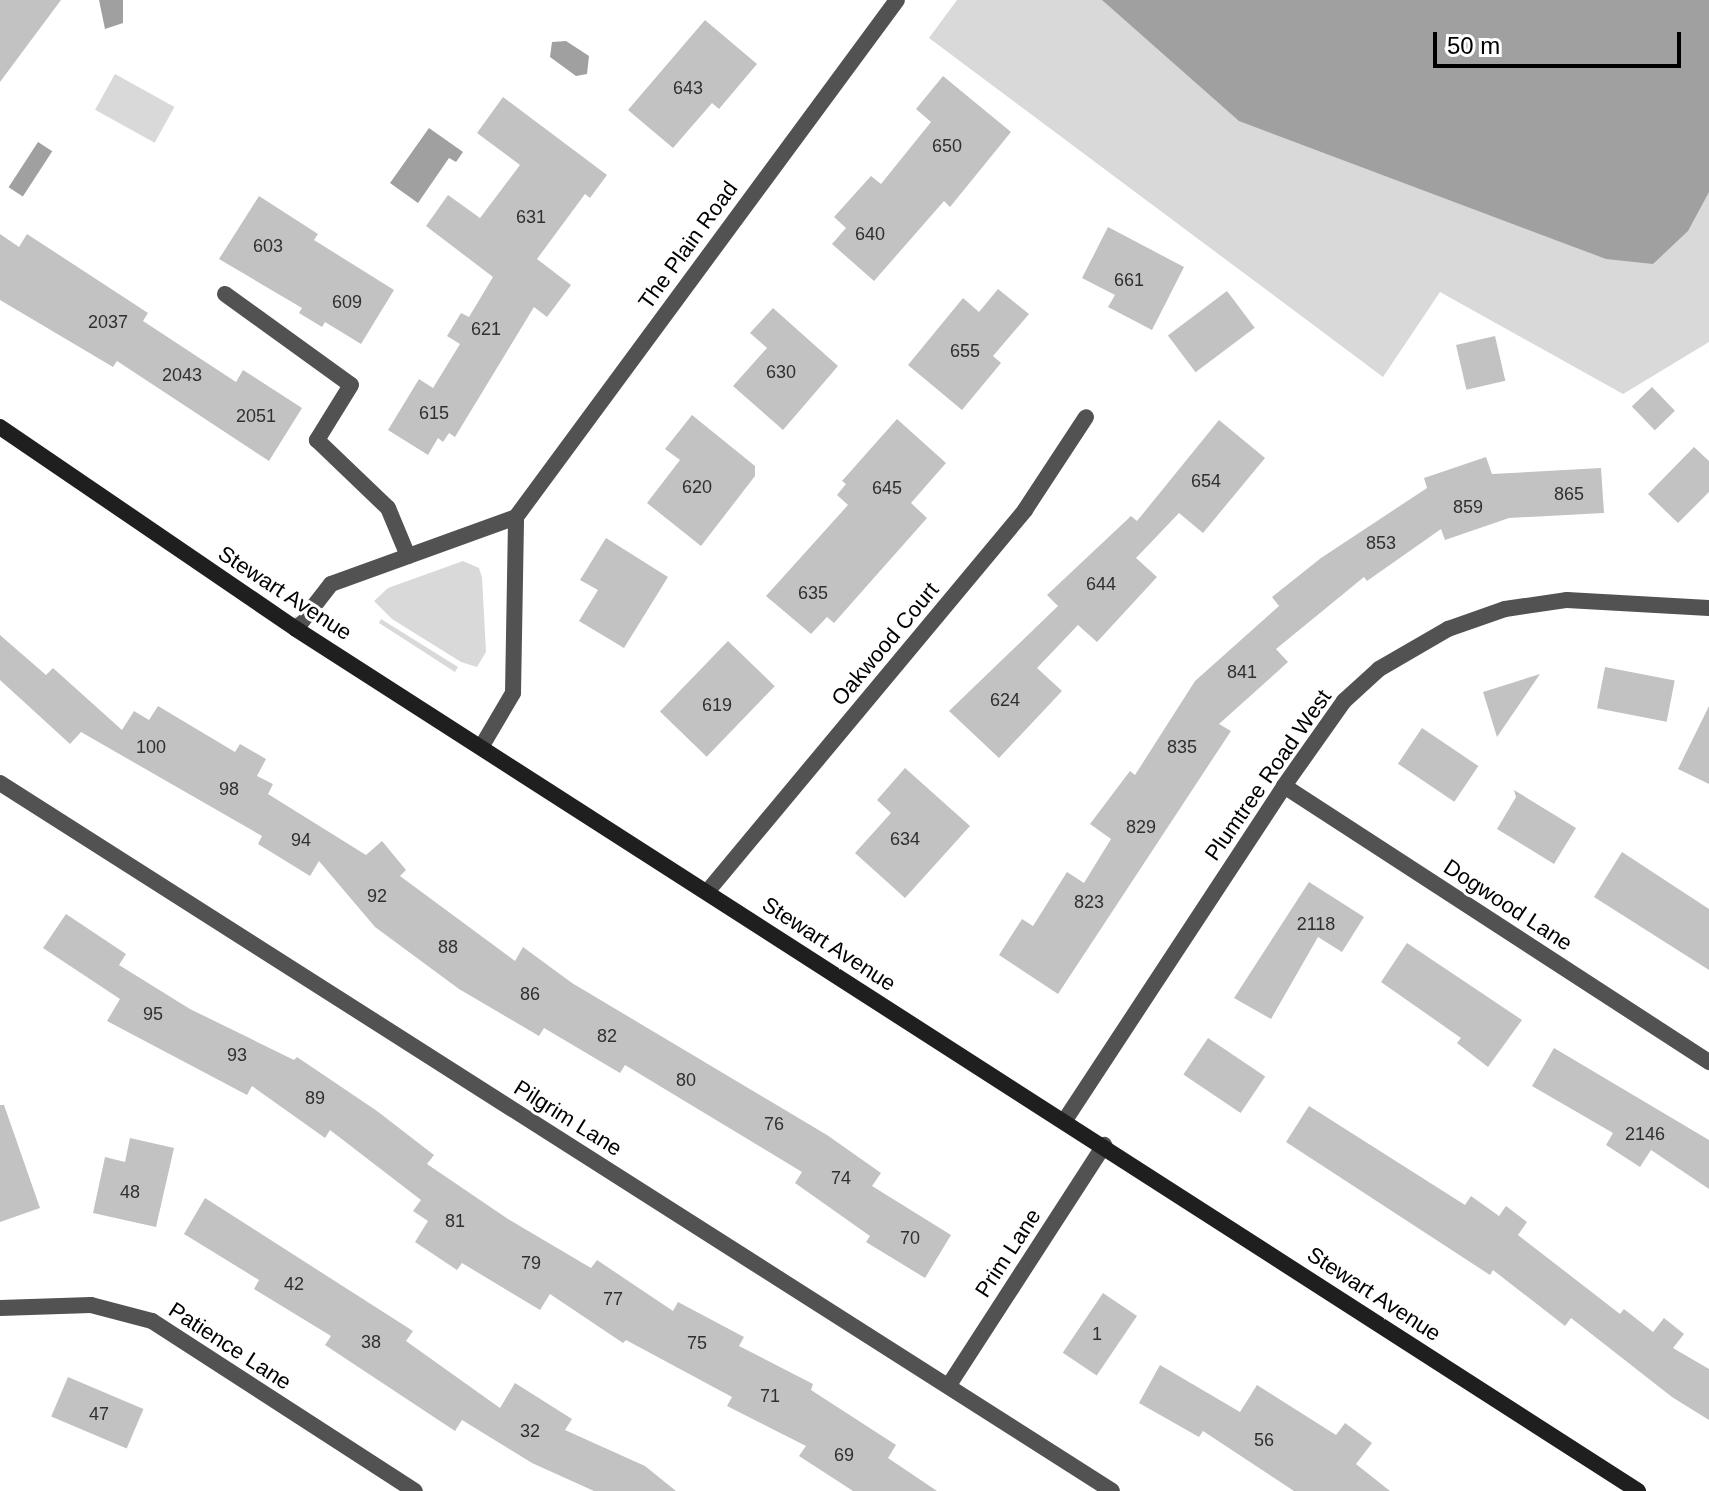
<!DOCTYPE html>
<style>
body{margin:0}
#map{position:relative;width:1709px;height:1491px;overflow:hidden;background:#fff;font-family:Helvetica,sans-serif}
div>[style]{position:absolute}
.green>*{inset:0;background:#d9d9d9;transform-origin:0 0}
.water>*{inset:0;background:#a0a0a0;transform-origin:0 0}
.building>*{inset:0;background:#c2c2c2;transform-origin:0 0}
.lane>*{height:16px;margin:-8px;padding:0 8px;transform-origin:8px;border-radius:8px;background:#525252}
.street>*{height:16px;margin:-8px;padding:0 8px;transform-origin:8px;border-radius:8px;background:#525252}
.secondary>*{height:16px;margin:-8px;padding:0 8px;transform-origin:8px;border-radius:8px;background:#1f1f1f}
span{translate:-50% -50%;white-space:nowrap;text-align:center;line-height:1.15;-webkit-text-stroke:6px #fff;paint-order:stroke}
.number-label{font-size:18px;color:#303030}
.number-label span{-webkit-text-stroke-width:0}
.street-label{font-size:22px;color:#000}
.scale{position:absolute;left:1433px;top:32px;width:248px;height:36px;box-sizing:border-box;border:4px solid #000;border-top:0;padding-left:10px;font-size:24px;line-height:28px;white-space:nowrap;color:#000;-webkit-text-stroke:6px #fff;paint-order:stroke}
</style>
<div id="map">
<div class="green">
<div style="clip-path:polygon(957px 0,1709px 0,1709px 342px,1623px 394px,1440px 292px,1383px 377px,929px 38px)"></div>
<div style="left:115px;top:74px;width:68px;height:41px;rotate:29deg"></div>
<div style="clip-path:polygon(463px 561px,479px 568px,482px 577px,486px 652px,477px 667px,461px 662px,392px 619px,374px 601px,388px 588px)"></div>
<div style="clip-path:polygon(381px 619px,458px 667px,455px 672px,379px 623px)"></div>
</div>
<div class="water">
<div style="clip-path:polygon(99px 0,123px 0,123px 23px,105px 29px)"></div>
<div style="clip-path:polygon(1102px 0,1709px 0,1709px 192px,1688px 231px,1653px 264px,1606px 259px,1239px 121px)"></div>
<div style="clip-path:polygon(566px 41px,589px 56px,587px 74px,576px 76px,550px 57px,552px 42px)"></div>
<div style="clip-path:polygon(429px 128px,463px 152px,456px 162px,449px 158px,418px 203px,390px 183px)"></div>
<div style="left:38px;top:142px;width:17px;height:54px;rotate:33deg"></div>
</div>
<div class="building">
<div style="clip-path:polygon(0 0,61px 0,0 82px)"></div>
<div style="clip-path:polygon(705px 20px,757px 64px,719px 109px,712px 103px,673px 148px,628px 110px)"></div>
<div style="clip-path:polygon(943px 76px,1011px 132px,950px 207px,944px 201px,874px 281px,832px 244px,846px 228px,834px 217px,871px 176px,881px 184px,931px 122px,916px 109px)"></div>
<div style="clip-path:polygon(503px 97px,607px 175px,590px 198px,585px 194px,537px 259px,571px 285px,547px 317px,534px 307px,455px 437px,449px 433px,443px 442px,438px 438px,428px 455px,388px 430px,419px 379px,433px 388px,460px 344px,447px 336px,461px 313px,469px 317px,493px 277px,426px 226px,448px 195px,480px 218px,520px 165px,477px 133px)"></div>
<div style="clip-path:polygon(259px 196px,318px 234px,314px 240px,394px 290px,361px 344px,325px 322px,322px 327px,299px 313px,302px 308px,219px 259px)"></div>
<div style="clip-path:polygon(1108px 227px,1184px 267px,1152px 330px,1108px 307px,1115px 295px,1082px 278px)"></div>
<div style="clip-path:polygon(0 234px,19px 247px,27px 234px,148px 313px,143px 321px,236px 382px,243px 370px,302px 408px,269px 461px,117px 361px,113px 367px,0 300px)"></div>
<div style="clip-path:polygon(998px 289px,1029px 314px,993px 356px,1001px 363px,962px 410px,908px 365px,963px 298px,979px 312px)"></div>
<div style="left:1227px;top:291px;width:46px;height:74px;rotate:53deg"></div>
<div style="clip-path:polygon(773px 308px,838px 366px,783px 430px,733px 386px,767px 348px,750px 333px)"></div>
<div style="left:1495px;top:336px;width:46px;height:40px;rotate:77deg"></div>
<div style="left:1652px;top:387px;width:33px;height:28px;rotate:46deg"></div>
<div style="clip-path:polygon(692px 415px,755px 466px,755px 476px,701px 546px,647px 503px,680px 460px,665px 449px)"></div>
<div style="clip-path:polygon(897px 419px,946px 463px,911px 503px,927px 518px,834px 623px,827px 617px,811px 634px,766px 596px,848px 505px,837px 495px,846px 484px,842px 481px)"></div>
<div style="clip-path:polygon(1219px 420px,1265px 458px,1203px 533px,1179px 513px,1136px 558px,1157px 577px,1097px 642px,1078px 625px,1037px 668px,1062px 691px,999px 758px,949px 711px,1058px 606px,1047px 595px,1131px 516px,1137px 521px)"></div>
<div style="clip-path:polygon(1694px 447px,1709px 461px,1709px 492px,1678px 523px,1648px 494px)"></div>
<div style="clip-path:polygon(1486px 457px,1492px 474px,1601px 468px,1604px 513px,1509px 518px,1445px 540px,1441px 529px,1367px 581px,1364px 577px,1276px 649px,1288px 662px,1219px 724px,1231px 731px,1058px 994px,999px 955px,1022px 919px,1033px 926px,1067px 872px,1084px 883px,1111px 839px,1090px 824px,1130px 771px,1135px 775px,1195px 681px,1279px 606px,1272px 597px,1321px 558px,1427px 488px,1424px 478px)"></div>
<div style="clip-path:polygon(606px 538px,668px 577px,624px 648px,579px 621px,598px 590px,580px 580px)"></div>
<div style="clip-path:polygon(0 635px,46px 675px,53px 668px,122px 730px,134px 711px,149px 720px,158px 706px,235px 752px,240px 744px,266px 759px,257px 776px,273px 784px,268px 794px,366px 855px,382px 841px,406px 870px,400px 876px,515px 961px,523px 947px,572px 983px,827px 1135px,881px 1173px,872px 1186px,951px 1235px,925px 1278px,866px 1242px,870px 1236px,795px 1183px,802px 1172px,625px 1065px,620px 1073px,544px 1028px,539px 1036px,459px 989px,375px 927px,319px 861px,310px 876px,258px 844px,262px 836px,81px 732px,70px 744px,0 680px)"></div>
<div style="left:728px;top:641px;width:65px;height:98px;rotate:44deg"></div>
<div style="left:1605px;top:667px;width:71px;height:42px;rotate:11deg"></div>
<div style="clip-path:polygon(1540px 674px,1497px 737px,1483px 692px)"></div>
<div style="clip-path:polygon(1709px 706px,1709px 784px,1678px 769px)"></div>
<div style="left:1422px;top:728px;width:68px;height:43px;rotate:34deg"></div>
<div style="clip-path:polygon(905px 768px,970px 826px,905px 898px,855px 853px,891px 813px,877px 800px)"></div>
<div style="clip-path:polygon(1514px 790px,1576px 828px,1554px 864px,1497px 829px,1516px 797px)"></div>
<div style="clip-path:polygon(1622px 852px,1709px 909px,1709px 970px,1594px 897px)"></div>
<div style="clip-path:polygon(1309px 882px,1364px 917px,1342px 952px,1318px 937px,1271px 1019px,1234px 998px)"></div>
<div style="clip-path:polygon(66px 914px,126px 954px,119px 965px,190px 1009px,294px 1060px,297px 1057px,377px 1111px,434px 1155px,427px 1164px,508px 1219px,591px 1268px,597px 1260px,673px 1311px,678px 1302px,744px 1337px,739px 1346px,813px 1384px,811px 1390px,896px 1445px,888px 1458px,937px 1491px,853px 1491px,799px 1456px,806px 1446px,727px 1406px,732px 1397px,626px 1340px,623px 1343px,550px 1294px,540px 1310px,462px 1263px,457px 1270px,415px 1242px,428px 1221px,413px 1211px,421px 1200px,330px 1130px,325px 1138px,252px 1086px,247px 1095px,107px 1021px,120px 999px,43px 948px)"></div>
<div style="clip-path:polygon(1407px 943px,1522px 1020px,1488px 1067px,1457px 1043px,1461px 1038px,1381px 982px)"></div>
<div style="left:1208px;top:1038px;width:69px;height:44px;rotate:34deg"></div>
<div style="clip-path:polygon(1554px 1048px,1709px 1140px,1709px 1189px,1651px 1150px,1640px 1167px,1606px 1145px,1613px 1133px,1532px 1086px)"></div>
<div style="clip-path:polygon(0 1105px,4px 1105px,40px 1208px,0 1222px)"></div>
<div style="clip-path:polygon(1309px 1106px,1465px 1205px,1471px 1196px,1499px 1216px,1506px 1206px,1527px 1222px,1518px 1235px,1620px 1314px,1624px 1309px,1653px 1332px,1664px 1318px,1684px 1334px,1673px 1348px,1709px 1369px,1709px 1420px,1672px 1397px,1571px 1318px,1565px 1326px,1493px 1270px,1490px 1275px,1286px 1142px)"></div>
<div style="clip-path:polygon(130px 1138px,174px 1148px,156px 1227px,93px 1213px,105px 1157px,125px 1162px)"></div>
<div style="clip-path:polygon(205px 1198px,413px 1331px,406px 1341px,500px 1408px,515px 1383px,572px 1419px,565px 1430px,645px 1466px,676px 1491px,594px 1491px,532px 1463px,462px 1420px,455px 1431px,325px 1345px,331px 1336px,254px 1289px,259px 1280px,184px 1234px)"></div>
<div style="left:1103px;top:1293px;width:41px;height:72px;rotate:34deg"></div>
<div style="clip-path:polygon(1160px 1365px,1240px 1412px,1257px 1385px,1336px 1435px,1345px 1423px,1372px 1443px,1356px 1464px,1390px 1491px,1294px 1491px,1203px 1431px,1199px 1437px,1139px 1403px)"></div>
<div style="left:68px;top:1377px;width:82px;height:43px;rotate:23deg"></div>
</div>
<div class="lane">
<div style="left:225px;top:294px;width:155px;rotate:35.8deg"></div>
<div style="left:351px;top:385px;width:65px;rotate:121.7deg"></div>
<div style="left:317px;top:440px;width:98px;rotate:43.8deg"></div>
<div style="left:388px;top:508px;width:52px;rotate:67.4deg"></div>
</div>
<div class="street">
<div style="left:296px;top:629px;width:57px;rotate:-52.1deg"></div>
<div style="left:331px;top:584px;width:197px;rotate:-19.9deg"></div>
<div style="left:516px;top:517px;width:642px;rotate:-53.61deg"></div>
<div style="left:483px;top:744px;width:59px;rotate:-59.5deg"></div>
<div style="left:513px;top:693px;width:176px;rotate:-89deg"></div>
<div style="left:0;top:783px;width:1318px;rotate:32.48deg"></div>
<div style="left:1284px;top:786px;width:507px;rotate:33deg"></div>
<div style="left:707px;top:892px;width:497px;rotate:-50.2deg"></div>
<div style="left:1025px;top:510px;width:111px;rotate:-56.7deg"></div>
<div style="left:1065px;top:1120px;width:399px;rotate:-56.7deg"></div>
<div style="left:1284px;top:786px;width:104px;rotate:-54.8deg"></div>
<div style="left:1344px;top:701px;width:47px;rotate:-42.4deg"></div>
<div style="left:1379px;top:669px;width:80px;rotate:-30.1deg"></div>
<div style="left:1448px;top:629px;width:60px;rotate:-19.3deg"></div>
<div style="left:1505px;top:609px;width:63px;rotate:-8.3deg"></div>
<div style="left:1567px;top:600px;width:142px;rotate:3.2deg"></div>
<div style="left:0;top:1308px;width:91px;rotate:-1.9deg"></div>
<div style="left:91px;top:1305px;width:63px;rotate:14.7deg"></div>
<div style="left:152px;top:1321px;width:313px;rotate:32.9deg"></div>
<div style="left:949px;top:1385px;width:286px;rotate:-57.1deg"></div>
</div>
<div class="secondary">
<div style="left:0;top:427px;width:358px;rotate:34.3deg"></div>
<div style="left:296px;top:629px;width:1595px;rotate:32.71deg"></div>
</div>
<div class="number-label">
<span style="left:688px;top:88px">643</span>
<span style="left:947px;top:146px">650</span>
<span style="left:531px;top:217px">631</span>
<span style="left:870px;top:234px">640</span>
<span style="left:268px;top:246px">603</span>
<span style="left:1129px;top:280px">661</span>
<span style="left:347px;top:302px">609</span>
<span style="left:108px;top:322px">2037</span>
<span style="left:486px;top:329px">621</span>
<span style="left:965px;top:351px">655</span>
<span style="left:781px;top:372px">630</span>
<span style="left:182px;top:375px">2043</span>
<span style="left:434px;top:413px">615</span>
<span style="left:256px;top:416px">2051</span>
<span style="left:1206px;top:481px">654</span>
<span style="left:697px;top:487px">620</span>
<span style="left:887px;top:488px">645</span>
<span style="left:1569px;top:494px">865</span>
<span style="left:1468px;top:507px">859</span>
<span style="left:1381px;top:543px">853</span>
<span style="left:1101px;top:584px">644</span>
<span style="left:813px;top:593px">635</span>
<span style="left:1242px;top:672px">841</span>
<span style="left:1005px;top:700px">624</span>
<span style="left:717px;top:705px">619</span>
<span style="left:151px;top:747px">100</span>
<span style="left:1182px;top:747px">835</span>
<span style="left:229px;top:789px">98</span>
<span style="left:1141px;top:827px">829</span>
<span style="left:905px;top:839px">634</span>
<span style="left:301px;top:840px">94</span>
<span style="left:377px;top:896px">92</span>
<span style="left:1089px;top:902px">823</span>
<span style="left:1316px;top:924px">2118</span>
<span style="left:448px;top:947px">88</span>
<span style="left:530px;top:994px">86</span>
<span style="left:153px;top:1014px">95</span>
<span style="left:607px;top:1036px">82</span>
<span style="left:237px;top:1055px">93</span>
<span style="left:686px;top:1080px">80</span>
<span style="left:315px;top:1098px">89</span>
<span style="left:774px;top:1124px">76</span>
<span style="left:1645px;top:1134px">2146</span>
<span style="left:841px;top:1178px">74</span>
<span style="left:130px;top:1192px">48</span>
<span style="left:455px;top:1221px">81</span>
<span style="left:910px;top:1238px">70</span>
<span style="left:531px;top:1263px">79</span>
<span style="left:294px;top:1284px">42</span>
<span style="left:613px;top:1299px">77</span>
<span style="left:1097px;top:1334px">1</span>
<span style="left:371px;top:1342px">38</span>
<span style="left:697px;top:1343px">75</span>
<span style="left:770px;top:1396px">71</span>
<span style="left:99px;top:1414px">47</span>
<span style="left:530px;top:1431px">32</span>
<span style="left:1264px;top:1440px">56</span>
<span style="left:844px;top:1455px">69</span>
</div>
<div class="street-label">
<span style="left:688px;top:245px;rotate:-54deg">The Plain Road</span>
<span style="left:285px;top:593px;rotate:33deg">Stewart Avenue</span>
<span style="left:885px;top:644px;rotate:-50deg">Oakwood Court</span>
<span style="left:1268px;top:775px;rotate:-55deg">Plumtree Road West</span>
<span style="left:1508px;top:905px;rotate:33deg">Dogwood Lane</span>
<span style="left:829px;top:944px;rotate:33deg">Stewart Avenue</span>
<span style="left:568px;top:1118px;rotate:32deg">Pilgrim Lane</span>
<span style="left:1008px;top:1253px;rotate:-57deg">Prim Lane</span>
<span style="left:1374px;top:1294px;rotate:33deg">Stewart Avenue</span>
<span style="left:230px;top:1346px;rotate:33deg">Patience Lane</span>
</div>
<div class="scale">50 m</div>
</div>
